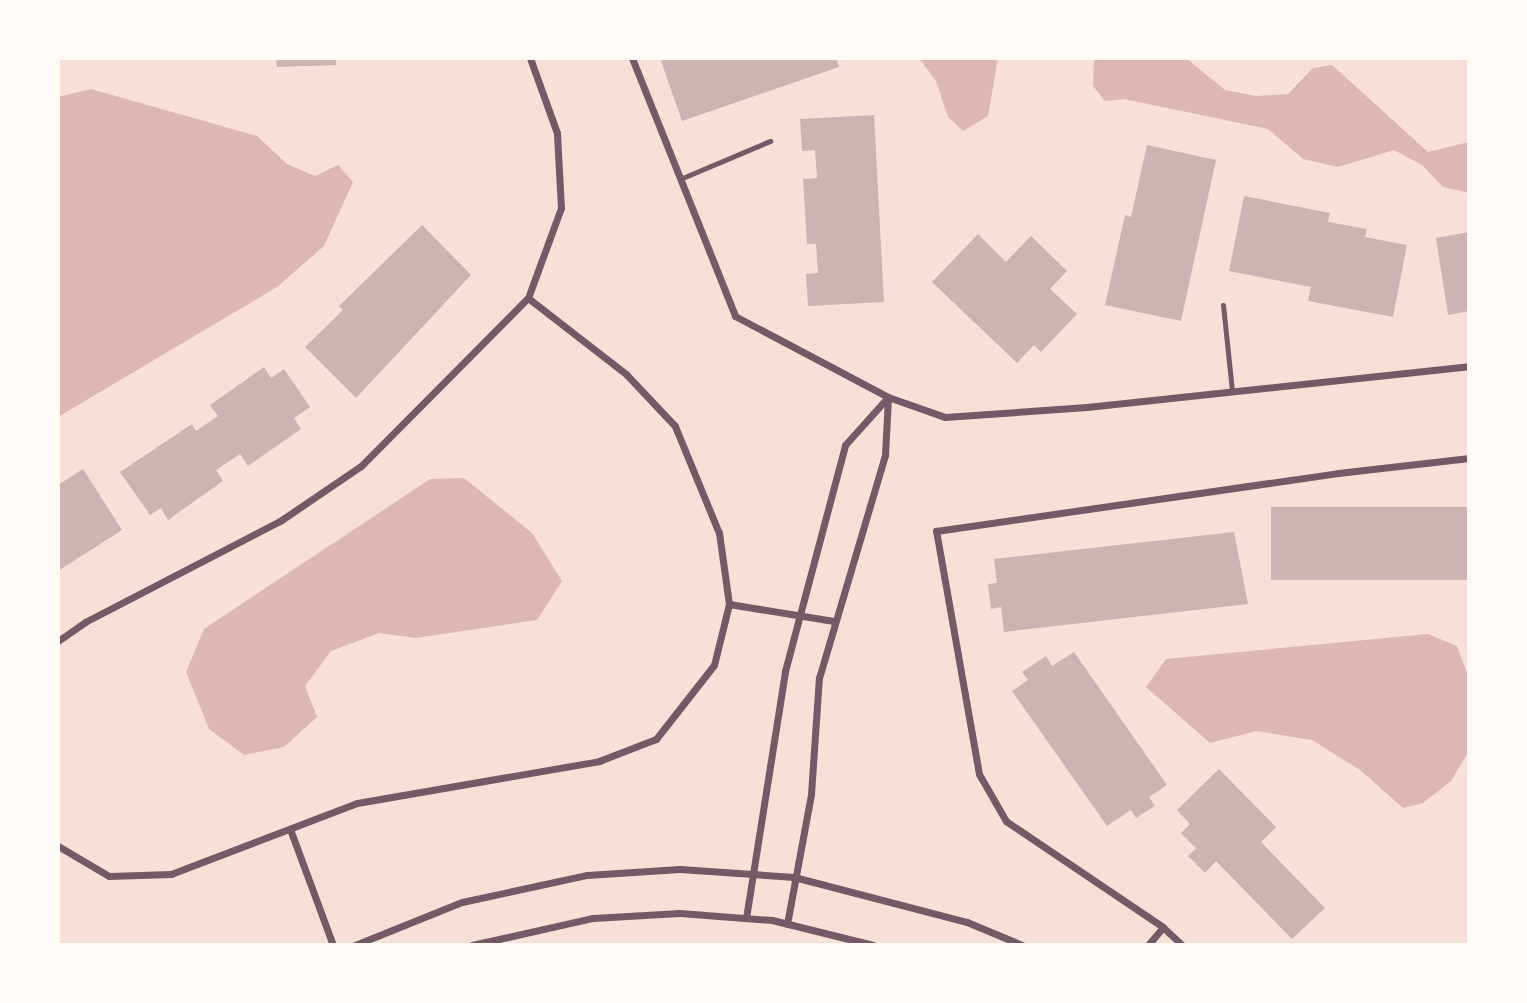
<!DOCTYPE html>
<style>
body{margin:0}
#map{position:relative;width:1527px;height:1003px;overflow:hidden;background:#f7e1d7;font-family:Arial,sans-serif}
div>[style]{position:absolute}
.water>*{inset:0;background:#dcb8b0}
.building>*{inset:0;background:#ccb4b1;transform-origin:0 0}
.service>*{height:5px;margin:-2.5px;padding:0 2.5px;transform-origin:2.5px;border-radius:2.5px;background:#755966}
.minor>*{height:7px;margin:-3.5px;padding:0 3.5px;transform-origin:3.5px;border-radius:3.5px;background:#755966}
span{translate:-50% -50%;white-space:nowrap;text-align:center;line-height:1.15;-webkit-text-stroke:7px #fffaf5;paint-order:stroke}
.frame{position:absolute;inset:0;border:60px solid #fffaf5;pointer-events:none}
</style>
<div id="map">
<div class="water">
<div style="clip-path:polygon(919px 58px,998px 58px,988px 116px,963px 131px,948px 117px,936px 81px)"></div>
<div style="clip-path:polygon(1094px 58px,1186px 58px,1225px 90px,1256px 96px,1288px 94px,1313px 68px,1332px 65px,1428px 152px,1469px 142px,1469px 193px,1443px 187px,1422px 165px,1394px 150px,1338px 167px,1303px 159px,1268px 129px,1124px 99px,1105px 101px,1093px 86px)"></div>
<div style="clip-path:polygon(91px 89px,257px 136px,287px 164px,315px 176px,338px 165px,353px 182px,324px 246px,277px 287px,58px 417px,58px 97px)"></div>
<div style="clip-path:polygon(464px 478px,532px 533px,562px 581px,537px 620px,416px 638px,379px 633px,331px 651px,305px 686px,317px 717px,284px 747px,244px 755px,209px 729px,186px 672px,204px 629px,430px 479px)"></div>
<div style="clip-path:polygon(1428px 634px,1457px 646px,1469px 678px,1469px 751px,1451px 781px,1423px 803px,1403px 808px,1360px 770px,1312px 740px,1257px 731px,1210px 743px,1146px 687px,1166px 659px)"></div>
</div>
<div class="building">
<div style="clip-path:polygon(276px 58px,336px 58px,336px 65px,277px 67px)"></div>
<div style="clip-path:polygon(660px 58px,836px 58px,839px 67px,682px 121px)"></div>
<div style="clip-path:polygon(874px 115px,884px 302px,808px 306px,806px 274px,818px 273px,816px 244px,807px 244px,803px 179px,817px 178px,815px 150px,802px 151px,800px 119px)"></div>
<div style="clip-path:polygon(1147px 145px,1216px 160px,1181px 321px,1105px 305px,1125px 215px,1131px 217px)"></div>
<div style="clip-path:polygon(1244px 196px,1330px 213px,1328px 222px,1367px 229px,1365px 237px,1407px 245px,1393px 317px,1308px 301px,1311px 287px,1229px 271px)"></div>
<div style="clip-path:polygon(422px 225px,471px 275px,356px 398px,305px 347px,343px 310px,339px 306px)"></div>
<div style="clip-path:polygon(1469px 232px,1469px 311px,1448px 315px,1436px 238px)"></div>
<div style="clip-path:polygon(978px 234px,1006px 262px,1031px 236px,1067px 271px,1050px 289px,1077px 314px,1041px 352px,1034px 345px,1017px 363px,932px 282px)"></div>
<div style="clip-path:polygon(264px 367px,271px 378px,284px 369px,310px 407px,294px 418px,301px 429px,248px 466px,240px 454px,216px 470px,223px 481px,168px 520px,161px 508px,150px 515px,120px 472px,192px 424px,196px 431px,218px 416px,210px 405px)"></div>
<div style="clip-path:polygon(83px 469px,122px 530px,58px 571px,58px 485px)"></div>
<div style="left:1469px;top:507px;width:73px;height:198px;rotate:90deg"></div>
<div style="clip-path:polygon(1234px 532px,1248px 604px,1004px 632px,1001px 607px,991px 609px,988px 584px,997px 583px,994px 559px)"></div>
<div style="clip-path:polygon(1074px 652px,1167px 785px,1149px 797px,1155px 806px,1136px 818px,1131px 810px,1107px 826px,1012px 691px,1028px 680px,1022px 672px,1046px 656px,1052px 666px)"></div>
<div style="clip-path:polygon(1219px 769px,1276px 827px,1261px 842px,1325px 908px,1292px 939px,1216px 861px,1205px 873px,1188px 856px,1196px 848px,1181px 833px,1190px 824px,1177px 810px)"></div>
</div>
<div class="service">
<div style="left:680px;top:179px;width:98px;rotate:-22.9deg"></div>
<div style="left:1223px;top:305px;width:86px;rotate:84deg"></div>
</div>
<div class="minor">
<div style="left:632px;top:58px;width:278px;rotate:68.2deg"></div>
<div style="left:735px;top:316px;width:173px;rotate:27.9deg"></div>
<div style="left:888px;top:397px;width:60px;rotate:19.3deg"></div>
<div style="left:945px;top:417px;width:142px;rotate:-4deg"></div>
<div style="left:1087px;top:407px;width:384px;rotate:-6.1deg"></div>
<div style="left:729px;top:604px;width:106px;rotate:9.2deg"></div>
<div style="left:58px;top:641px;width:33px;rotate:-35deg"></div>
<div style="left:85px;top:622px;width:220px;rotate:-27.4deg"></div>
<div style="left:280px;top:521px;width:98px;rotate:-34.2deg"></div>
<div style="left:361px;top:466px;width:237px;rotate:-45.2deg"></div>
<div style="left:528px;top:298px;width:96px;rotate:-69.9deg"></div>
<div style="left:561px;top:208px;width:75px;rotate:-93.1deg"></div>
<div style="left:557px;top:133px;width:80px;rotate:-109.8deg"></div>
<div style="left:290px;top:829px;width:124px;rotate:69.7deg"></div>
<div style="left:58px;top:846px;width:59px;rotate:30.5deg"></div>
<div style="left:109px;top:876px;width:62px;rotate:-1.8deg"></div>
<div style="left:171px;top:874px;width:199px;rotate:-20.9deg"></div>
<div style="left:357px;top:803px;width:246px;rotate:-9.8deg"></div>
<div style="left:599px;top:761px;width:61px;rotate:-21.1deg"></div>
<div style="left:656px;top:739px;width:94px;rotate:-51.9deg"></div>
<div style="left:714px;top:665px;width:63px;rotate:-76.2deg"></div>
<div style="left:729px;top:604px;width:72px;rotate:-98deg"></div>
<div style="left:719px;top:533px;width:116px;rotate:-112.4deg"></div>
<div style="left:675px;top:426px;width:71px;rotate:-133.3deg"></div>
<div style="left:626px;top:374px;width:124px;rotate:-142.2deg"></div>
<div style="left:746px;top:918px;width:250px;rotate:-81deg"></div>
<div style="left:785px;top:671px;width:234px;rotate:-75.1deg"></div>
<div style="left:845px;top:445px;width:64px;rotate:-48.1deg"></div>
<div style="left:787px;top:924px;width:132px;rotate:-79.5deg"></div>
<div style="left:811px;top:794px;width:116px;rotate:-86.1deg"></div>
<div style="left:819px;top:678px;width:233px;rotate:-73.5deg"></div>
<div style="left:885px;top:455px;width:57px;rotate:-87deg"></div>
<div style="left:355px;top:945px;width:115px;rotate:-21.9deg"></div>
<div style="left:462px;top:902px;width:128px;rotate:-12.2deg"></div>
<div style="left:587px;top:875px;width:93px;rotate:-3.7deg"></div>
<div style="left:680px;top:869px;width:114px;rotate:4deg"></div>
<div style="left:794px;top:877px;width:179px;rotate:14.6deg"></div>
<div style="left:967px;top:922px;width:60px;rotate:22.7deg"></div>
<div style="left:472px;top:945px;width:124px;rotate:-12.6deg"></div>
<div style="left:593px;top:918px;width:87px;rotate:-3.3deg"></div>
<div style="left:680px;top:913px;width:92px;rotate:4.4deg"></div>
<div style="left:772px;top:920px;width:104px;rotate:13.9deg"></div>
<div style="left:1148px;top:945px;width:23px;rotate:-50deg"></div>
<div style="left:1182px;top:945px;width:26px;rotate:-137deg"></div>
<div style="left:1163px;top:927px;width:189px;rotate:-146deg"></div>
<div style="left:1006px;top:821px;width:54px;rotate:-119.9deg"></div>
<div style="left:979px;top:774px;width:247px;rotate:-100deg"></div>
<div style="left:936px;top:531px;width:406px;rotate:-8.2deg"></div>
<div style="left:1338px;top:473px;width:132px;rotate:-6.5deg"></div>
</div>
<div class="frame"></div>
</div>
